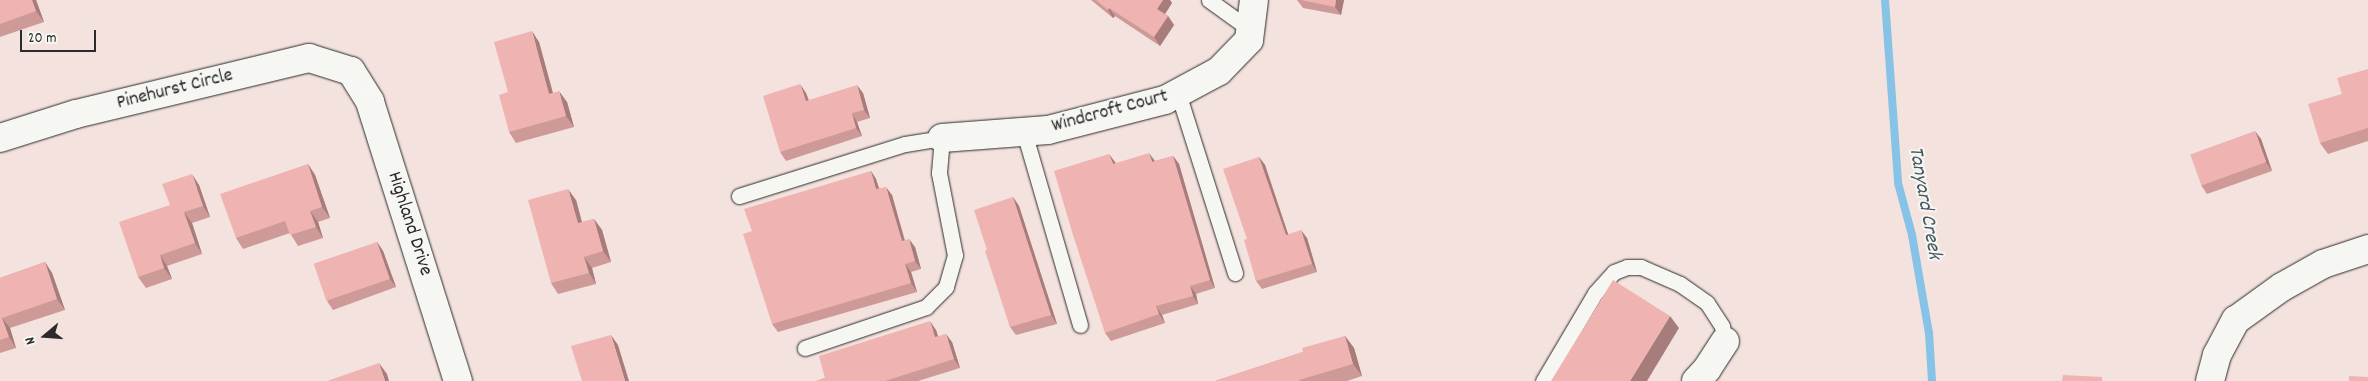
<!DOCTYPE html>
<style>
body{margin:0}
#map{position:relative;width:2368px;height:381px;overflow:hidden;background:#f4e2de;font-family:Dekko,sans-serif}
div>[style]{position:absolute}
.stream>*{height:8px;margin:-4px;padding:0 4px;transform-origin:4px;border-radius:4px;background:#87c2e7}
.roads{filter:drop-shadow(0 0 1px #2b2b2b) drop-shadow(0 0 1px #2b2b2b)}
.lane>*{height:15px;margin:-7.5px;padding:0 7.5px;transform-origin:7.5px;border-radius:7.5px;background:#f6f6f2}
.street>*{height:28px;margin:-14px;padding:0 14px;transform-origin:14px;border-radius:14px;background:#f6f6f2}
.wall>*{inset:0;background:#ce9a98}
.shaded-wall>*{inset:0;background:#a77d7c}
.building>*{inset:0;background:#efb3b1;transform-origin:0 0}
span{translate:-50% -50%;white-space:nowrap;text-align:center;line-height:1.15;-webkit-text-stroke:4px #f6f6f2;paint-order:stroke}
.street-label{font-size:20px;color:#2b2b2b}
.water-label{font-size:21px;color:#475863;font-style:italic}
.north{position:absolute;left:20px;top:311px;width:50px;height:50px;-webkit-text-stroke:4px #f6f6f2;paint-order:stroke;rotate:252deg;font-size:14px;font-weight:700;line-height:20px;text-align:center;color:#2b2b2b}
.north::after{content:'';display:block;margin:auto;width:18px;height:22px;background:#2b2b2b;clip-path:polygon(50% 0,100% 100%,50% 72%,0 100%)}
.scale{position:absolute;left:20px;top:30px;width:76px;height:22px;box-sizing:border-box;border:2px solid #2b2b2b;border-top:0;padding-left:6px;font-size:15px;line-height:18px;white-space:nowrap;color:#2b2b2b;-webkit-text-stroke:4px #f6f6f2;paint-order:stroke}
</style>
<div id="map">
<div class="stream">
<div style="left:1885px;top:0;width:183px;rotate:85.9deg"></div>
<div style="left:1898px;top:183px;width:54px;rotate:74.9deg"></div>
<div style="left:1912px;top:235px;width:99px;rotate:80.2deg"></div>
<div style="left:1929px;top:333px;width:48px;rotate:86.4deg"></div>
</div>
<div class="roads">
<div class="lane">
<div style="left:1209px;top:0;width:53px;rotate:35.8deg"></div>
<div style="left:1178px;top:93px;width:189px;rotate:72.4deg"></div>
<div style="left:1024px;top:132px;width:201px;rotate:73.8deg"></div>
<div style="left:739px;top:196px;width:174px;rotate:-17.4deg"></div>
<div style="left:905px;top:144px;width:37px;rotate:-9deg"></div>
<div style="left:942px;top:138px;width:35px;rotate:95deg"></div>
<div style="left:939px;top:173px;width:84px;rotate:79deg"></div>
<div style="left:955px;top:255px;width:33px;rotate:106deg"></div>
<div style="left:946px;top:287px;width:28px;rotate:135deg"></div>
<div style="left:926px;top:307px;width:128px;rotate:161.3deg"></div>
<div style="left:1543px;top:381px;width:102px;rotate:-59.4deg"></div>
<div style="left:1595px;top:293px;width:28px;rotate:-48deg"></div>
<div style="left:1614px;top:272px;width:14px;rotate:-21deg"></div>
<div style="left:1627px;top:267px;width:14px"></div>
<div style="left:1641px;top:267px;width:43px;rotate:23.6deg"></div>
<div style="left:1680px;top:284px;width:33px;rotate:35deg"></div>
<div style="left:1707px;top:303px;width:27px;rotate:57deg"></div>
<div style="left:1722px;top:326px;width:15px;rotate:79deg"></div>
</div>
<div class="street">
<div style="left:0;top:138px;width:80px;rotate:-17.5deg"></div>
<div style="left:76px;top:114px;width:240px;rotate:-13.5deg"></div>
<div style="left:309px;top:58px;width:44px;rotate:17.2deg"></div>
<div style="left:351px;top:71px;width:36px;rotate:58deg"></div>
<div style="left:370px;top:102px;width:293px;rotate:72.5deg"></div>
<div style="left:942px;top:138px;width:106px;rotate:-4.3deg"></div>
<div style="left:1048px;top:130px;width:121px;rotate:-14.4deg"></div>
<div style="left:1165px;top:100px;width:61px;rotate:-28.2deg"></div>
<div style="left:1219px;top:71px;width:43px;rotate:-45.9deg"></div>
<div style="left:1249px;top:40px;width:40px;rotate:-82.9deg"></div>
<div style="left:1696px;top:381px;width:16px;rotate:-47deg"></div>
<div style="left:1707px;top:369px;width:33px;rotate:-57deg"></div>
<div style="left:2210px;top:381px;width:27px;rotate:-75deg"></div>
<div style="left:2217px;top:355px;width:40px;rotate:-62deg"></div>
<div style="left:2236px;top:320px;width:57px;rotate:-35.7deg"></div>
<div style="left:2282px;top:287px;width:47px;rotate:-29.3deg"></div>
<div style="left:2323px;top:264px;width:47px;rotate:-18.4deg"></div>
</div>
</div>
<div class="wall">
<div style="clip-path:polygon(0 0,36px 0,44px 22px,0 37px)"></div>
<div style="clip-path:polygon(1091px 0,1170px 0,1172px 3px,1165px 14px,1168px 16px,1174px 25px,1160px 46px,1115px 16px,1113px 18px)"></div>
<div style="clip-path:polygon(1297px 0,1344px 0,1341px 15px,1303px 8px)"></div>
<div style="clip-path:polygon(539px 42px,553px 93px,567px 102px,574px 127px,516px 143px,509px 132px,508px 92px)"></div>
<div style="clip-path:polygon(2368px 69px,2368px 141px,2328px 154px,2320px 143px)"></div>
<div style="clip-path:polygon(806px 93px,809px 100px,863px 93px,870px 118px,857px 122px,862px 136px,786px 161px,780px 152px)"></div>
<div style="clip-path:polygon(2261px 139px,2272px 171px,2207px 194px,2201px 185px)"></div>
<div style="clip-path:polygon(1173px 156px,1179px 164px,1215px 288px,1196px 294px,1198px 304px,1162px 315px,1165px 323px,1111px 341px,1105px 333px,1115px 162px,1116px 163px,1155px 161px)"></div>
<div style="clip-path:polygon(1259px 157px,1265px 165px,1288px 234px,1307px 238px,1317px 272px,1262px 289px,1256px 281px,1247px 239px)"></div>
<div style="clip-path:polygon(308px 164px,315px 175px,330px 218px,318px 222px,323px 238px,298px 246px,290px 233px,243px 249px,236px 238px)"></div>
<div style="clip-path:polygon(871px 171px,876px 179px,879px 188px,892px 195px,905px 240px,915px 247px,921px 269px,911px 272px,917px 292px,778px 332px,772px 324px)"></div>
<div style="clip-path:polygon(199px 185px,210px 217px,192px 223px,202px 254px,167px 266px,172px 279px,146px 288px,138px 277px)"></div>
<div style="clip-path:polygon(1013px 197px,1019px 206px,1057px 324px,1016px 335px,1010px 327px,987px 250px)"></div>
<div style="clip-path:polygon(576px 200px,582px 222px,594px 219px,602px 230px,611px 262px,592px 268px,596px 284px,558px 294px,551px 283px)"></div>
<div style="clip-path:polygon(377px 242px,383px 251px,396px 287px,333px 310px,327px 301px)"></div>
<div style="clip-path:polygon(45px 262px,52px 273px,65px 310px,10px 328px,16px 348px,0 353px,0 278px)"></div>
<div style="clip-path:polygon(936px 330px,938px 336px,952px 342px,960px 368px,918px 381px,816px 381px,825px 378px)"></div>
<div style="clip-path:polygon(1345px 336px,1354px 348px,1362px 376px,1347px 381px,1215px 381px,1303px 352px)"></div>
</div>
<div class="shaded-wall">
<div style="clip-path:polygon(32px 0,36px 0,44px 22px,36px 11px)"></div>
<div style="clip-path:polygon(1163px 0,1170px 0,1172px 3px,1163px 17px,1157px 9px)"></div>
<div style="clip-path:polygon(1336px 0,1344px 0,1341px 15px,1335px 7px)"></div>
<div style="clip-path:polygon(1109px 8px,1115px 16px,1113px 18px,1108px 10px)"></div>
<div style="clip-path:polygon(1168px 16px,1174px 25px,1160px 46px,1154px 37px)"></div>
<div style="clip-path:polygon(532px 31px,539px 42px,556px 105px,549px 94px)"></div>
<div style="clip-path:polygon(800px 84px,806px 93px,811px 109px,806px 101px)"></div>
<div style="clip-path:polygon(857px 85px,863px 93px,870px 118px,864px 110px)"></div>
<div style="clip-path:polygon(559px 91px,567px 102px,574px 127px,566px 116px)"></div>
<div style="clip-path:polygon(852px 113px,857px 122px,862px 136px,856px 128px)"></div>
<div style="clip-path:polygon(2255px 131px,2261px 139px,2272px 171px,2266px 162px)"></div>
<div style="clip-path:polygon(1149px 153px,1155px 161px,1152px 162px)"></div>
<div style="clip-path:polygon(1109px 154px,1115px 162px,1118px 172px,1113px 164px)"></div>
<div style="clip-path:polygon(1173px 156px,1179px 164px,1215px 288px,1210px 280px)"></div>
<div style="clip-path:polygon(1259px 157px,1265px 165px,1291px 243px,1286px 235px)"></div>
<div style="clip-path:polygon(308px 164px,315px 175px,330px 218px,322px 207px)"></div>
<div style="clip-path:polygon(871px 171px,876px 179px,882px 198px,876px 189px)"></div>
<div style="clip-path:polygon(192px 174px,199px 185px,210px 217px,203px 206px)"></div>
<div style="clip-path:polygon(886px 187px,892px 195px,907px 250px,902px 241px)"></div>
<div style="clip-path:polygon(568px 189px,576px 200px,585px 234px,578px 223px)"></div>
<div style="clip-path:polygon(1013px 197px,1019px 206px,1057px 324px,1051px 315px)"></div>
<div style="clip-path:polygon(310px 211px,318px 222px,323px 238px,316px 227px)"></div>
<div style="clip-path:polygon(184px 212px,192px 223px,202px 254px,195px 243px)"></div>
<div style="clip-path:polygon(594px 219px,602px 230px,611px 262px,603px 251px)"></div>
<div style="clip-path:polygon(1301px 230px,1307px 238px,1317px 272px,1312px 264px)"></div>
<div style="clip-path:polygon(909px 239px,915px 247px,921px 269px,915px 261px)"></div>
<div style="clip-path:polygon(377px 242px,383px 251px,396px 287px,390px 279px)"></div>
<div style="clip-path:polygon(160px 255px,167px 266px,172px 279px,164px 268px)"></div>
<div style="clip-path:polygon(584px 257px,592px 268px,596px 284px,589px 273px)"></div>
<div style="clip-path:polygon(45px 262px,52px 273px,65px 310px,57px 299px)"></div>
<div style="clip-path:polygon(905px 264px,911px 272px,917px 292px,911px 283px)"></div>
<div style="clip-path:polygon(1190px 286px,1196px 294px,1198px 304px,1193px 296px)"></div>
<div style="clip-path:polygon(1156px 306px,1162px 315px,1165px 323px,1159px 314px)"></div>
<div style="clip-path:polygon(1670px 316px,1679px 328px,1647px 381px,1630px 381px)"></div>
<div style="clip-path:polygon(2px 318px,10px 328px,16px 348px,9px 337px)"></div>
<div style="clip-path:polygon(930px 321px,936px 330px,941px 346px,935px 337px)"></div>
<div style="clip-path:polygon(946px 334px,952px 342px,960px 368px,954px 359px)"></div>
<div style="clip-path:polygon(611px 335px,618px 345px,629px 381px,625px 381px)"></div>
<div style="clip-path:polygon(1345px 336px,1354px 348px,1362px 376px,1353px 364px)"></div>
<div style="clip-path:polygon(379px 363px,387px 374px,389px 381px,385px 381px)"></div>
</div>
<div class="building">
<div style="clip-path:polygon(0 0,32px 0,36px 11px,0 24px)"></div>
<div style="clip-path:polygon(1096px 0,1163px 0,1157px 9px,1168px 16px,1154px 37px,1109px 8px,1108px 10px)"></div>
<div style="clip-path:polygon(1301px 0,1336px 0,1335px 7px)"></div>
<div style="clip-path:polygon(532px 31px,549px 94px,559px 91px,566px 116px,509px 132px,499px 95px,508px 92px,494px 42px)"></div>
<div style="clip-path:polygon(2368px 69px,2368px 128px,2320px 143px,2308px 104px,2342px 94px,2337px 78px)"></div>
<div style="clip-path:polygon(800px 84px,806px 101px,857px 85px,864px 110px,852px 113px,856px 128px,780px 152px,763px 96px)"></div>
<div style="left:2255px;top:131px;width:33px;height:69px;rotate:70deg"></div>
<div style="clip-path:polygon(1149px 153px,1152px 162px,1173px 156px,1210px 280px,1190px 286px,1193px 296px,1156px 306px,1159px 314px,1105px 333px,1073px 235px,1054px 171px,1109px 154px,1113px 164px)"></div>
<div style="clip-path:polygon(1259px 157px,1286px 235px,1301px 230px,1312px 264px,1256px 281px,1244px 240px,1247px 239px,1223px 169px)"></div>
<div style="clip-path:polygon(308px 164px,322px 207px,310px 211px,316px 227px,290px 235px,285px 221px,236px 238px,220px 194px)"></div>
<div style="clip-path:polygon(871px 171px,876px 189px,886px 187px,902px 241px,909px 239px,915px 261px,905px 264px,911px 283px,772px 324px,743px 234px,752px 231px,744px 209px)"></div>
<div style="clip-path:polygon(192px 174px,203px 206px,184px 212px,195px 243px,160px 255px,164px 268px,138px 277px,119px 222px,170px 205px,162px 184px)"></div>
<div style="clip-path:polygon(568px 189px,578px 223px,594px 219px,603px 251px,584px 257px,589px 273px,551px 283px,528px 200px)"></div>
<div style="clip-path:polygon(1013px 197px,1051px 315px,1010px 327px,985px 251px,987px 250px,974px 210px)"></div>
<div style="left:377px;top:242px;width:39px;height:67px;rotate:71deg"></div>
<div style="clip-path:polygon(45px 262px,57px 299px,2px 318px,9px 337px,0 340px,0 278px)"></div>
<div style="clip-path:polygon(1613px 280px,1670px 316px,1630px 381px,1551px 381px)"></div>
<div style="clip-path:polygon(930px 321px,935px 337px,946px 334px,954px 359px,885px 381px,816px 381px,825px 378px,819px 356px)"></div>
<div style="clip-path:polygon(611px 335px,625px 381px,582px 381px,571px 346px)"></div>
<div style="clip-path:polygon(1345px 336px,1353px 364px,1299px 380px,1300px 381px,1215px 381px,1303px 352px,1302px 348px)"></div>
<div style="clip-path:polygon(379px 363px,385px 381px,327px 381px)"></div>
<div style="clip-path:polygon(2063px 375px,2102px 377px,2102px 381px,2062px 381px)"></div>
<div style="clip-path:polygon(2349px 376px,2368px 377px,2368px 381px,2349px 381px)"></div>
</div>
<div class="street-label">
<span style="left:175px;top:90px;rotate:-14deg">Pinehurst Circle</span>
<span style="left:1110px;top:112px;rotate:-15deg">Windcroft Court</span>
<span style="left:409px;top:224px;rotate:72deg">Highland Drive</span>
</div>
<div class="water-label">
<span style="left:1924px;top:203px;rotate:80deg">Tanyard Creek</span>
</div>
<div class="north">N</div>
<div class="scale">20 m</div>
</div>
